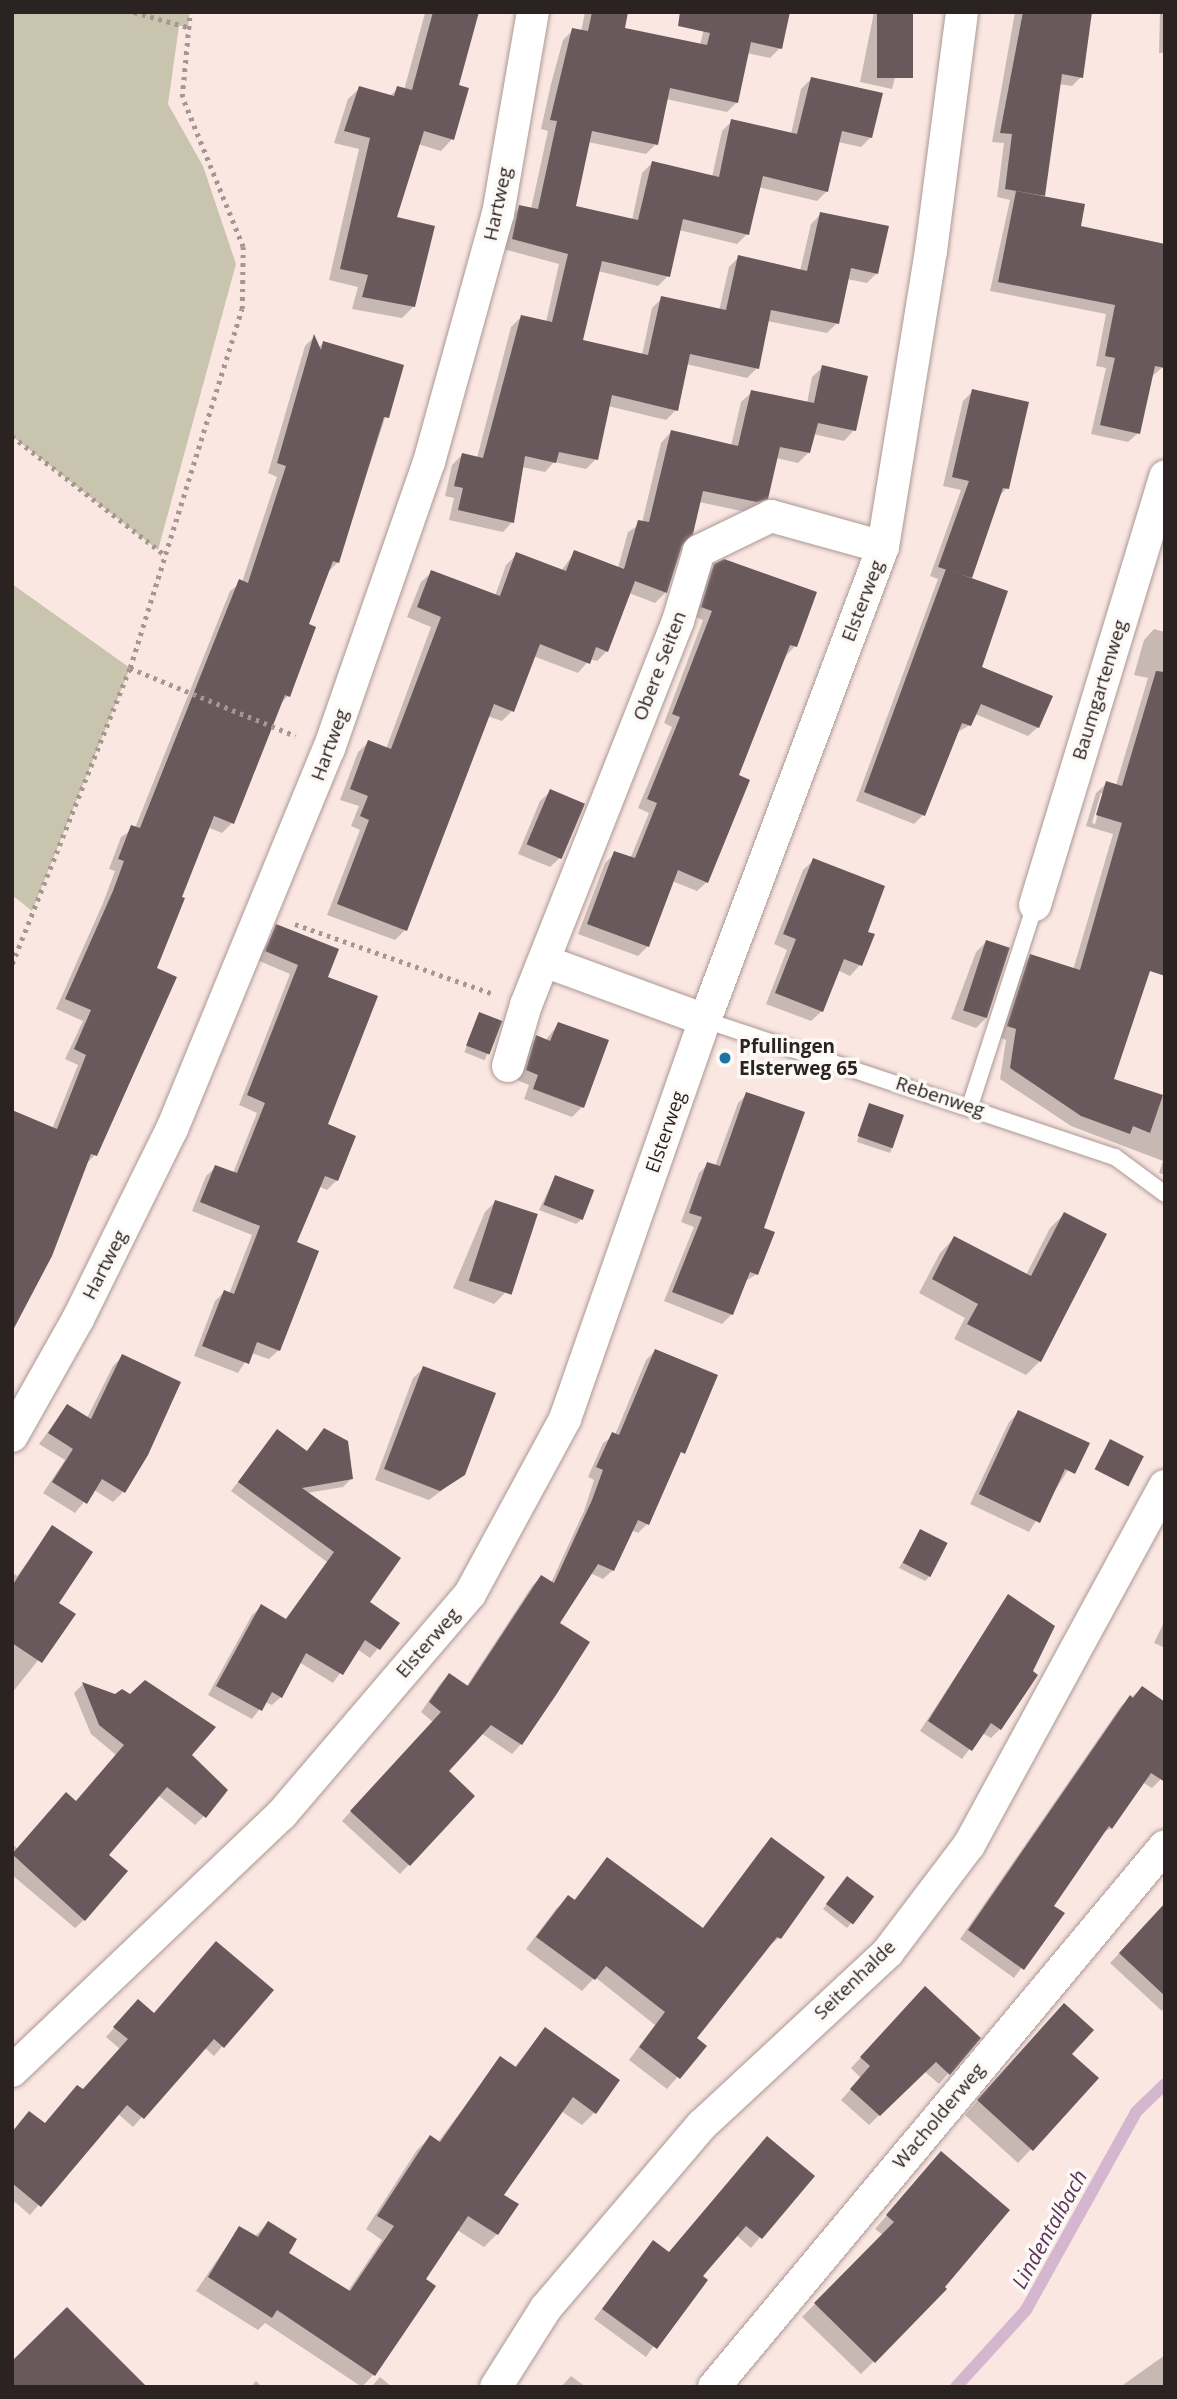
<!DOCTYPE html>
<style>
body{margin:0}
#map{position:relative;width:1177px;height:2399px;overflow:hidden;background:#fbe7e2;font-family:"Open Sans",sans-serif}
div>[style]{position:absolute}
.green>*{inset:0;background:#c8c4ae}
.shadow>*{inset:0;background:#0003;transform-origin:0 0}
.stream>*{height:12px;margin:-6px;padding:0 6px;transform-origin:6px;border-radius:6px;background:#d4b7cf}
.building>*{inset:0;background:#69595c;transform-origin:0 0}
.path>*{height:4.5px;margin-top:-2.25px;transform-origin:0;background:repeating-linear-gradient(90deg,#a59692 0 3.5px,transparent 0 8.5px)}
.roads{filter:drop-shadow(0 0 2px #aa9894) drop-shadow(0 0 2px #aa9894)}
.lane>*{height:16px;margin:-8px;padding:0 8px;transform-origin:8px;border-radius:8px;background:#fff}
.street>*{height:32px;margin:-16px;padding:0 16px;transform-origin:16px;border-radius:16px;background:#fff}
.dots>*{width:19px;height:19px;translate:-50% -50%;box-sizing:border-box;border:4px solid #fcf9f7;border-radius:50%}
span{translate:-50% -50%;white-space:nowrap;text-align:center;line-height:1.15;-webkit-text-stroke:7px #fcf9f7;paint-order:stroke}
.street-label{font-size:19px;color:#2a2321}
.poi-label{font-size:19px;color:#2a2321;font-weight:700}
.left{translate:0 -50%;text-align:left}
.water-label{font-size:21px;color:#5e3558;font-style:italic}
.frame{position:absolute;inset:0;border:14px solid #2a2321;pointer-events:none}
</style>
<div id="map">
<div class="green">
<div style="clip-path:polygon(12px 12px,190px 12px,188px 27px,179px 26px,168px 104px,203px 166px,236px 264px,158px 550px,12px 436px)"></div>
<div style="clip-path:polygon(12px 584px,130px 668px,32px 911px,12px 895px)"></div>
</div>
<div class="shadow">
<div style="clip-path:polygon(421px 12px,467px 12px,452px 139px,441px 151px,418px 144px,395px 218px,414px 306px,402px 318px,352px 309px,358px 287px,329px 280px,359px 149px,334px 143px,348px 99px,360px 88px,389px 97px,398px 88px,404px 90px,425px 13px)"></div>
<div style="clip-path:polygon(585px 12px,626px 12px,623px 29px,700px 45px,708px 12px,780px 48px,770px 58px,747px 53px,737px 102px,727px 112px,666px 99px,656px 144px,646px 154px,588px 142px,574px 207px,632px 220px,642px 173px,652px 163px,712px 177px,722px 131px,732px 121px,791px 134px,801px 89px,811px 79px,871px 137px,861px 147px,838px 142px,827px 191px,817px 201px,758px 187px,747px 234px,737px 244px,679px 230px,668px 276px,658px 286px,598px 271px,581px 341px,642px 355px,652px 308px,662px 298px,719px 311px,729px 267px,739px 257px,800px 271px,811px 224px,821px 214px,877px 273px,867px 283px,847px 279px,837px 323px,827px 333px,767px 321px,757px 368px,747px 378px,686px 364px,676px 410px,666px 420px,608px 406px,596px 459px,586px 469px,554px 462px,545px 472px,522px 467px,512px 522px,503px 532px,449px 520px,454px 498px,445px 496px,452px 465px,462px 455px,477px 458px,511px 327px,521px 317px,546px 322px,559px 264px,503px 249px,510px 217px,520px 207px,531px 209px,548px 131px,541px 129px,551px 84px,563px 40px,573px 30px,581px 32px)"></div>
<div style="clip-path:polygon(874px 12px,912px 12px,892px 89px,860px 82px)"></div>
<div style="clip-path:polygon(1015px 12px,1090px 12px,1081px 77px,1072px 86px,1059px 84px,1041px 198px,1079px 228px,1163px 367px,1151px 377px,1138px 433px,1128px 442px,1091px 434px,1106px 368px,1096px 366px,1106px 314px,990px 291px,1010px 200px,997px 197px,1004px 143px,992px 142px)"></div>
<div style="clip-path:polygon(1160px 12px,1165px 12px,1165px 53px,1159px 53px)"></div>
<div style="clip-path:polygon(314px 337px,318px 348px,323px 343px,402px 366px,338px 562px,328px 572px,306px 625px,288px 696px,279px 705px,232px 823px,222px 833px,207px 827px,155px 969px,95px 1155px,85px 1165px,52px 1129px,78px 1065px,65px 1059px,83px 1021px,56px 1009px,103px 903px,115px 871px,109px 869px,121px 837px,135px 828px,230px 591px,242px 582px,277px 477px,268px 473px,305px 346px)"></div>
<div style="clip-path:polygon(823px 367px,854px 430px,844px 441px,813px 434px,809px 452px,798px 463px,776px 458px,766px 498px,755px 509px,746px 512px,699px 502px,666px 592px,655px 603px,629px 593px,607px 651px,597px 661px,590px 659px,578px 673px,533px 656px,512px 711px,502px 721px,487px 716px,405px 930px,395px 940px,327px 915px,360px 830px,351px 826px,359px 806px,340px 800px,358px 752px,369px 742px,386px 749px,431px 627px,407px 617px,421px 582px,432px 572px,495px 596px,506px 565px,517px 554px,561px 571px,575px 552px,618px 568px,628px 532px,642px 523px,661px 443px,671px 432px,731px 446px,741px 402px,752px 392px,807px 403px,812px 377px)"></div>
<div style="clip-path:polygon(973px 391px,1007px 488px,997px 498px,968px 579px,980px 668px,1038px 727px,1028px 736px,975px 714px,970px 725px,956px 733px,923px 815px,914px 824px,856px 801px,938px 579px,930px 576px,961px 490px,943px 486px,963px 401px)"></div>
<div style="clip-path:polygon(715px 565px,795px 646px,786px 656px,737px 776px,707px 882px,697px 891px,672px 881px,648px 946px,638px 956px,578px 934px,605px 863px,615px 853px,630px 859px,649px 813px,638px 808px,672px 727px,664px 723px,703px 620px,693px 616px,705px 576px)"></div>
<div style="clip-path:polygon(evenodd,1154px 629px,1165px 632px,1165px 902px,1112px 1080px,1165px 1098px,1165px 1175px,1159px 1173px,1163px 1161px,1071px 1126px,1000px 1079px,1006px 1040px,997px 1036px,1020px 967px,1031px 956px,1073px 970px,1113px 834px,1086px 826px,1096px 793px,1107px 783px,1116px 785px,1148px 678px,1134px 675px,1144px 640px,1154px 629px,1101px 793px,1104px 793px,1095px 824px,1092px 823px,1101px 793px)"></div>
<div style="clip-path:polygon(551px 791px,561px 857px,550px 867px,518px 854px,540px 801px)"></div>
<div style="clip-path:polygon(814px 860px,865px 933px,860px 965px,850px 976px,837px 970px,822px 1011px,811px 1021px,766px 1004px,787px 950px,774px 944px,803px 870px)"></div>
<div style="clip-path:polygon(277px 927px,326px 978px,326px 1125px,337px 1180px,327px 1190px,318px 1186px,295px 1243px,279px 1350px,269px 1359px,251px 1353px,238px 1373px,194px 1356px,215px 1301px,224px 1292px,229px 1294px,252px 1235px,192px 1211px,206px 1176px,216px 1167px,233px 1173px,257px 1113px,239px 1105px,290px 974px,257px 960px)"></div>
<div style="clip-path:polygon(986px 942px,986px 1018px,976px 1028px,951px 1019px,976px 952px)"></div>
<div style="left:479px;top:1014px;width:22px;height:41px;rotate:21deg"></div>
<div style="clip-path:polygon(558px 1024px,582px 1107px,572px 1117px,524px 1099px,529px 1085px,517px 1080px,527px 1047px,537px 1037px,545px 1041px)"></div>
<div style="clip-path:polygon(747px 1094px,761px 1229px,757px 1274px,744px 1282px,732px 1314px,722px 1324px,664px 1301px,694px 1227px,681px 1222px,699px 1173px,708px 1164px,715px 1166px,738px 1103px)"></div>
<div style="left:869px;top:1105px;width:35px;height:39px;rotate:18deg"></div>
<div style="clip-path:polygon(555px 1177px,581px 1220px,576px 1224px,539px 1210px)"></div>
<div style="clip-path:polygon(495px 1202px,536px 1215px,504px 1294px,494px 1304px,453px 1288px,485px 1212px)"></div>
<div style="clip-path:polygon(1064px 1214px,1040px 1361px,1026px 1375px,954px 1339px,965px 1318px,919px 1293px,940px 1253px,954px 1238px,1026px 1275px,1050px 1228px)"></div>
<div style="clip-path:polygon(655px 1351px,647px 1524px,638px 1533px,631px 1530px,613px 1570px,603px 1579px,590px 1573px,558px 1624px,554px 1694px,521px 1744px,512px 1754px,481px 1733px,446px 1771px,473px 1796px,400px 1874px,342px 1821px,433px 1722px,421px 1712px,440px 1684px,449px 1675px,466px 1687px,532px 1586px,541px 1577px,551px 1583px,584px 1511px,594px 1480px,588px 1477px,603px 1443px,615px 1435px,646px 1360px)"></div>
<div style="clip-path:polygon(123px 1356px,123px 1492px,113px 1502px,94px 1490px,75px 1513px,43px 1493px,65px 1460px,39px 1444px,67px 1406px,87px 1418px,113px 1366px)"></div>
<div style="clip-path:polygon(424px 1368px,464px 1474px,429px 1500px,375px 1480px,413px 1378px)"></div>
<div style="clip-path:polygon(1019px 1412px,1068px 1470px,1029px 1532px,970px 1504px,1009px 1422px)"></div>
<div style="clip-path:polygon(324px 1430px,351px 1479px,343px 1487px,307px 1493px,368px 1602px,398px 1624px,370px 1658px,357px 1649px,333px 1683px,299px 1662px,281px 1697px,272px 1705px,265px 1702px,252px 1719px,208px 1695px,252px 1615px,261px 1607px,285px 1620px,327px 1562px,231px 1491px,277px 1431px,306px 1452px)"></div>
<div style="clip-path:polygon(53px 1528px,57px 1603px,74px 1615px,12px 1693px,12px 1572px,17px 1576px)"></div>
<div style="clip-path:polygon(920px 1532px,930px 1576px,925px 1581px,899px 1568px)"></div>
<div style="clip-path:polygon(1008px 1596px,1000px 1729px,991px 1738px,982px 1733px,962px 1759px,920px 1731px)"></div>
<div style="clip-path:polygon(1165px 1620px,1165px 1648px,1154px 1643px)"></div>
<div style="clip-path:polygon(83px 1684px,115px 1696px,190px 1755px,204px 1816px,195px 1825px,158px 1795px,107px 1855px,84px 1920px,75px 1928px,12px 1875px,12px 1844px,18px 1849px,75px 1803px,116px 1755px,91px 1734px,74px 1693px)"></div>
<div style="clip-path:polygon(1142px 1688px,1161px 1779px,1152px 1788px,1142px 1782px,1111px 1828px,1100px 1835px,1052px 1906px,1062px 1913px,1014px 1978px,960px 1939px,1121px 1706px)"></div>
<div style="clip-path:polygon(771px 1840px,823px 1878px,779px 1938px,766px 1948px,694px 2038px,704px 2046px,667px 2089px,629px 2060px,655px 2025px,595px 1977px,582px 1991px,526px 1949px,556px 1909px,568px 1898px,573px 1901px,607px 1860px,702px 1929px)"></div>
<div style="clip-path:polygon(843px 1883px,872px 1897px,847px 1928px,823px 1909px)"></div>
<div style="clip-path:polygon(1165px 1905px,1165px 2008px,1162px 2011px,1110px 1963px)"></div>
<div style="clip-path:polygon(271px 1990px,214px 2056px,204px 2047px,133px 2127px,117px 2113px,30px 2215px,15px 2202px,12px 2206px,12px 2133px,44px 2125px,82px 2091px,120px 2049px,106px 2037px,129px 2011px,153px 2015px)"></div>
<div style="clip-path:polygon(915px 1999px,979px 2038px,939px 2084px,924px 2071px,869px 2125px,841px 2100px,861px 2078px,851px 2068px)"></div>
<div style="clip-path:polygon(1051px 2019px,1070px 2054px,1097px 2079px,1018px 2163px,965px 2115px)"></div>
<div style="clip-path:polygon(545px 2029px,595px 2112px,582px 2125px,561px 2111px,502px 2195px,497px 2234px,484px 2247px,457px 2230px,424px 2280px,374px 2374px,362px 2387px,265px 2323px,258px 2330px,196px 2291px,239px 2228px,254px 2237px,268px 2223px,286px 2254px,348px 2291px,382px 2240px,366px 2229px,417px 2150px,430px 2137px,438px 2142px,501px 2058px,514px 2068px)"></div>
<div style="clip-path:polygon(941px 2153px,945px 2290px,861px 2374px,802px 2317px,883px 2235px,875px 2229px)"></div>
<div style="clip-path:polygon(812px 2176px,751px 2248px,736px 2235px,701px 2277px,646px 2357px,594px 2319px,653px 2242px,669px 2253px)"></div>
<div style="clip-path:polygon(1165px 2355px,1165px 2387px,1120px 2387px)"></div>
<div style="clip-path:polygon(571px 2376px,586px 2387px,561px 2387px)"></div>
<div style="clip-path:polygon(380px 2377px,392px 2387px,371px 2387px)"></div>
<div style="clip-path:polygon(256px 2381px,262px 2387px,251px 2387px)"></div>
</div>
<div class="stream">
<div style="left:956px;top:2387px;width:104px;rotate:-47.7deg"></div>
<div style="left:1026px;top:2310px;width:227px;rotate:-60.9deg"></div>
<div style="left:1136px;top:2112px;width:40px;rotate:-44deg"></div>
</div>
<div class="building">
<div style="clip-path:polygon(433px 12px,479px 12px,459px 85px,469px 88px,454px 140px,424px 131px,397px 217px,435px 226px,415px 307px,362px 297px,368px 275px,340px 269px,370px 138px,344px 131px,359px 86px,394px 96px,397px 86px,412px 90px)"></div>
<div style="clip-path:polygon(592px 12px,628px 12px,625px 28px,707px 45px,710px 33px,678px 26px,680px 12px,790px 12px,782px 49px,751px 42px,738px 103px,670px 88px,658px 145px,592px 131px,576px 206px,638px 220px,652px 161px,719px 177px,731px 119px,797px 134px,811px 77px,883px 93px,872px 138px,842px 131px,828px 192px,763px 176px,749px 235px,683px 219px,670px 277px,602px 261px,583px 340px,648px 355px,661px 296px,726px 310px,738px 255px,807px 271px,820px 212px,889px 226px,878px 274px,851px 268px,839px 324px,771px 310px,759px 369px,690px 354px,678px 411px,612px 395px,598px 460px,559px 452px,556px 463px,525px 456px,514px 523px,458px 510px,463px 488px,454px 486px,462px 453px,483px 458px,521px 315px,552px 322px,568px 254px,512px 239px,519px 205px,538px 209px,557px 121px,550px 120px,572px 28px,588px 31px)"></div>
<div style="left:877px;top:12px;width:36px;height:66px"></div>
<div style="clip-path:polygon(1023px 12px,1092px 12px,1083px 78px,1062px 74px,1045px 196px,1005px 189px,1012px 134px,1000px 133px)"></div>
<div style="clip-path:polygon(1016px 191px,1085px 204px,1081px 226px,1165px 244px,1165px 368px,1155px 366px,1140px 434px,1100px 425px,1115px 358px,1105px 356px,1115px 305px,998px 282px)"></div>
<div style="clip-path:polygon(314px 334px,321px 350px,323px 341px,404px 365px,389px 418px,384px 417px,339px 563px,333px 561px,309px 624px,316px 627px,290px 697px,285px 695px,234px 824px,214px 816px,182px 897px,185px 898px,157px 968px,177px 977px,97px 1156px,91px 1154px,52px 1256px,12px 1332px,12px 1110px,57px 1129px,86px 1055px,74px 1049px,91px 1010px,65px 999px,113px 891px,124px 861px,118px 859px,131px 825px,140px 828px,239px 579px,248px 583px,286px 466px,277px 463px)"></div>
<div style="clip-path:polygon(822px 365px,868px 376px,856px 431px,818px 423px,810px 453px,780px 447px,768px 499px,757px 502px,703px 491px,693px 534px,682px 545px,667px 593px,635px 581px,608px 652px,596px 647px,590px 664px,540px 644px,514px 712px,494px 704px,407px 931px,337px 904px,369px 820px,360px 816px,368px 796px,350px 789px,368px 740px,391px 749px,441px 617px,417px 607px,431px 570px,500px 596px,516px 552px,566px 571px,574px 550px,624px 569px,638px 520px,649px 522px,671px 430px,738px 446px,751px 390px,814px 403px)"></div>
<div style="clip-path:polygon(972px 389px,1029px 402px,1009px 489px,1003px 488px,972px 578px,938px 567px,969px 481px,952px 477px)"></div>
<div style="clip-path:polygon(724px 559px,817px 592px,797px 647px,790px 645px,739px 775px,750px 780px,708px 883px,678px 870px,649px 947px,587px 924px,614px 851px,635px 858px,657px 803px,647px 799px,680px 717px,672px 714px,712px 611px,701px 607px,714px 564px)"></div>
<div style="clip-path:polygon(946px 569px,1008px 591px,982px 667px,1053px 696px,1039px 728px,981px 704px,971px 726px,962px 723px,925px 816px,864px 792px)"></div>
<div style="clip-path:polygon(1156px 671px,1165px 672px,1165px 976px,1150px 971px,1114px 1079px,1163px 1095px,1150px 1133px,1133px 1126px,1130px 1134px,1081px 1116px,1010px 1068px,1016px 1029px,1007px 1026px,1030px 954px,1080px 970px,1122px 823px,1096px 815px,1106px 781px,1122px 786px)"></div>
<div style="left:550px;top:789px;width:38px;height:60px;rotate:23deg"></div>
<div style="clip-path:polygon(813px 858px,885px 886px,868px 932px,875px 934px,862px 966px,844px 959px,823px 1012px,775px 993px,796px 939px,783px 934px)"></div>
<div style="clip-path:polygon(276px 924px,339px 949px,328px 977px,378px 996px,328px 1124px,356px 1136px,338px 1181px,325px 1176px,297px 1242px,319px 1251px,280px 1351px,257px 1342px,249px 1364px,202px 1346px,224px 1290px,234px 1294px,260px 1226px,200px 1202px,215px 1165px,237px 1173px,265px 1103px,247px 1095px,298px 965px,265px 951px)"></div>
<div style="left:986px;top:940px;width:25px;height:74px;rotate:18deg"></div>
<div style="left:479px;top:1012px;width:25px;height:36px;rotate:21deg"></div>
<div style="clip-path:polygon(558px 1022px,609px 1040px,584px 1108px,533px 1089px,538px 1075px,526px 1070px,536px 1035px,550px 1041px)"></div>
<div style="clip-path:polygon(746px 1092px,805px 1112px,764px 1228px,775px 1232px,758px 1275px,750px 1272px,733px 1315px,672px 1292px,702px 1217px,689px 1213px,707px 1162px,720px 1166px)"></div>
<div style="left:869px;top:1103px;width:37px;height:35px;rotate:19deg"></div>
<div style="left:555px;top:1175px;width:42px;height:32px;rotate:21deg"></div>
<div style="left:495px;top:1200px;width:45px;height:85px;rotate:18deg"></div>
<div style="clip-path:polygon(1064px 1212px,1107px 1234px,1041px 1362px,967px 1324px,978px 1304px,932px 1279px,954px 1236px,1031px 1276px)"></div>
<div style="clip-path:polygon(655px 1349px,718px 1375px,685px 1454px,681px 1452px,649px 1525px,638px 1520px,614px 1571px,598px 1564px,560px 1623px,590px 1642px,556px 1695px,522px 1745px,491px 1725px,449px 1771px,475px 1796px,410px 1866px,350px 1811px,441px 1712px,429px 1702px,449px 1673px,468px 1686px,541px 1575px,554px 1583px,592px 1500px,603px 1470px,596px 1467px,612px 1432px,619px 1435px)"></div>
<div style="clip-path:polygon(122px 1354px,181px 1382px,148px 1455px,125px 1493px,102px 1479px,87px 1504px,52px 1482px,73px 1449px,48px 1433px,67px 1404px,91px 1419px)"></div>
<div style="clip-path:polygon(423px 1366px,496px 1393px,465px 1475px,440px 1491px,384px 1469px)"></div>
<div style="clip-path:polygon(1018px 1410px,1090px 1443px,1075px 1474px,1065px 1469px,1040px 1523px,979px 1494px)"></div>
<div style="clip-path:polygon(324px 1428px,348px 1441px,353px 1479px,302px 1488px,401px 1558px,370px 1602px,400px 1623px,380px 1650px,365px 1640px,343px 1675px,306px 1653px,282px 1698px,272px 1692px,262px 1711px,216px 1686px,261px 1604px,286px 1619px,334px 1552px,238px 1482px,277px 1429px,307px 1451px)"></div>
<div style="left:1110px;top:1439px;width:38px;height:34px;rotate:27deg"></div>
<div style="clip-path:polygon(52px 1525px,93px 1552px,59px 1603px,76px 1614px,42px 1663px,12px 1643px,12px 1586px)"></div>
<div style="left:920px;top:1529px;width:31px;height:38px;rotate:27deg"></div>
<div style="clip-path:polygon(1008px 1594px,1055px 1626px,1033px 1671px,1038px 1675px,1001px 1730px,991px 1723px,972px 1751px,928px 1721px)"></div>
<div style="clip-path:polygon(145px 1680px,216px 1727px,192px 1755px,228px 1790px,206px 1818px,167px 1787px,109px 1855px,128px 1871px,85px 1921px,12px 1854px,66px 1792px,76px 1801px,124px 1745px,99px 1725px,82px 1682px,115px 1694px,122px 1689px,130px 1694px)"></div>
<div style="clip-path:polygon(1142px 1686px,1165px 1702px,1165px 1782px,1151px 1773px,1112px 1829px,1109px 1826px,1054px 1906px,1065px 1913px,1024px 1970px,968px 1930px,1130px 1695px,1133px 1698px)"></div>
<div style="clip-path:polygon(771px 1837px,825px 1877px,781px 1939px,777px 1937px,697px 2038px,707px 2046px,680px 2079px,639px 2047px,665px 2012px,606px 1966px,595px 1980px,536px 1937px,568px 1895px,575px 1900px,607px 1857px,703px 1928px)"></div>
<div style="left:847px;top:1876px;width:34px;height:35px;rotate:37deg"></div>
<div style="clip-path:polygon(1165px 1903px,1165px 1996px,1119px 1953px)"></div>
<div style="clip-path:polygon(216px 1941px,274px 1990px,224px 2048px,214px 2039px,144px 2119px,127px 2105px,41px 2207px,12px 2183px,12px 2132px,29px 2111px,45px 2123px,77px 2085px,83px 2089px,128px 2039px,113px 2027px,138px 1999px,154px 2013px)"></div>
<div style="clip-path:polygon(925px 1986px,981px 2038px,950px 2075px,936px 2062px,880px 2116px,850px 2089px,870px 2066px,860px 2057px)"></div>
<div style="clip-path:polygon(1064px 2003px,1094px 2030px,1072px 2054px,1099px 2078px,1033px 2151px,977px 2100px)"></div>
<div style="clip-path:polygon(545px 2027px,620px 2080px,596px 2114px,573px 2097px,504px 2195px,519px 2204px,498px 2235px,468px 2216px,426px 2279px,436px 2286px,375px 2376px,277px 2310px,272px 2318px,208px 2277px,239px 2226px,258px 2237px,268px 2221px,297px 2239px,289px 2253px,350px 2291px,394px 2226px,377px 2216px,430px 2135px,440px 2142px,500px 2056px,516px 2067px)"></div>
<div style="clip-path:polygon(767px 2136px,815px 2176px,762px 2239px,746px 2226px,703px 2276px,708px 2280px,657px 2349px,602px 2309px,653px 2240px,669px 2252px)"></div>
<div style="clip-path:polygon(941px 2151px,1010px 2210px,945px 2287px,947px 2289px,875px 2363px,814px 2303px,894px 2222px,886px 2215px)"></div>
<div style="clip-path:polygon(67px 2307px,147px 2387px,12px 2387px,12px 2361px)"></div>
</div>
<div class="path">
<div style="left:134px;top:12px;width:55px;rotate:15.8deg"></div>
<div style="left:12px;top:436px;width:195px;rotate:37.9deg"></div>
<div style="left:130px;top:668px;width:179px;rotate:22.3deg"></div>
<div style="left:295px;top:924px;width:208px;rotate:19.4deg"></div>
<div style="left:12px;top:964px;width:319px;rotate:-68.3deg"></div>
<div style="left:130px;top:668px;width:376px;rotate:-72.7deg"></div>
<div style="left:242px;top:309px;width:62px;rotate:-89.1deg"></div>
<div style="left:243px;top:247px;width:162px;rotate:-112.1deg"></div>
<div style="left:182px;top:97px;width:85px;rotate:-84.6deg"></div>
</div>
<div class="roads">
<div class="lane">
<div style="left:705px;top:1020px;width:432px;rotate:18.5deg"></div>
<div style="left:1115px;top:1157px;width:62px;rotate:36.5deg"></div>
<div style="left:970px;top:1106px;width:211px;rotate:-72.1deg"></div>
</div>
<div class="street">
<div style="left:1035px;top:905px;width:448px;rotate:-73.1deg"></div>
<div style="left:544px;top:961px;width:171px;rotate:20.1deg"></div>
<div style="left:508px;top:1066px;width:64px;rotate:-73.6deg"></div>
<div style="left:526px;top:1005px;width:413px;rotate:-68.4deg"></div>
<div style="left:678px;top:621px;width:73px;rotate:-73.3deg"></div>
<div style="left:699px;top:551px;width:80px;rotate:-25.9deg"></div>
<div style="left:771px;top:516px;width:116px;rotate:15.5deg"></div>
<div style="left:12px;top:1436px;width:134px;rotate:-60.6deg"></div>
<div style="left:78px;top:1319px;width:212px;rotate:-63.7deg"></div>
<div style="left:172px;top:1129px;width:411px;rotate:-67.6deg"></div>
<div style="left:329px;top:749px;width:304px;rotate:-70.8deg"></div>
<div style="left:429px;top:462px;width:257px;rotate:-74.5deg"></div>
<div style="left:498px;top:214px;width:205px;rotate:-80.2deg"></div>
<div style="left:12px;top:2071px;width:373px;rotate:-43.6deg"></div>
<div style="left:282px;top:1814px;width:289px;rotate:-49.5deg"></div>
<div style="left:470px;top:1594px;width:199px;rotate:-61.5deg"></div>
<div style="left:565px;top:1419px;width:423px;rotate:-70.7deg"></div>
<div style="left:705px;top:1020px;width:505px;rotate:-69.38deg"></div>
<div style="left:883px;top:547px;width:300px;rotate:-80.8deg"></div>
<div style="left:931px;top:251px;width:241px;rotate:-82.6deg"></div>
<div style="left:496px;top:2387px;width:93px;rotate:-57.7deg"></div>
<div style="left:546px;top:2308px;width:240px;rotate:-49.6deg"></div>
<div style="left:702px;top:2125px;width:254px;rotate:-42.9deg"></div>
<div style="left:888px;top:1952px;width:134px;rotate:-52.9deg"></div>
<div style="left:969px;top:1845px;width:409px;rotate:-61.4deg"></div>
<div style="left:714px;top:2387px;width:704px;rotate:-50.18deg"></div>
</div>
</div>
<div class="dots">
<div style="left:725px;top:1058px;background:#1e75a4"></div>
</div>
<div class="street-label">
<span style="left:498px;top:204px;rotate:-78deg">Hartweg</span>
<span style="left:863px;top:601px;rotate:-69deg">Elsterweg</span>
<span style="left:660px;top:666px;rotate:-69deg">Obere Seiten</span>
<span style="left:1100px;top:690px;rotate:-73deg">Baumgartenweg</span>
<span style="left:330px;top:745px;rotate:-70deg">Hartweg</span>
<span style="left:940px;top:1097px;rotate:18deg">Rebenweg</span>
<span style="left:666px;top:1132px;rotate:-71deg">Elsterweg</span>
<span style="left:105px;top:1265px;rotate:-63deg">Hartweg</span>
<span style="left:428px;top:1643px;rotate:-49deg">Elsterweg</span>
<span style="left:855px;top:1980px;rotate:-44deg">Seitenhalde</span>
<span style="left:939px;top:2116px;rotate:-50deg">Wacholderweg</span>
</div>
<div class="poi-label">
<span class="left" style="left:739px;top:1058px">Pfullingen<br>Elsterweg 65</span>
</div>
<div class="water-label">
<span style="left:1049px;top:2229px;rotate:-61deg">Lindentalbach</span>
</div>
<div class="frame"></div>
</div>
